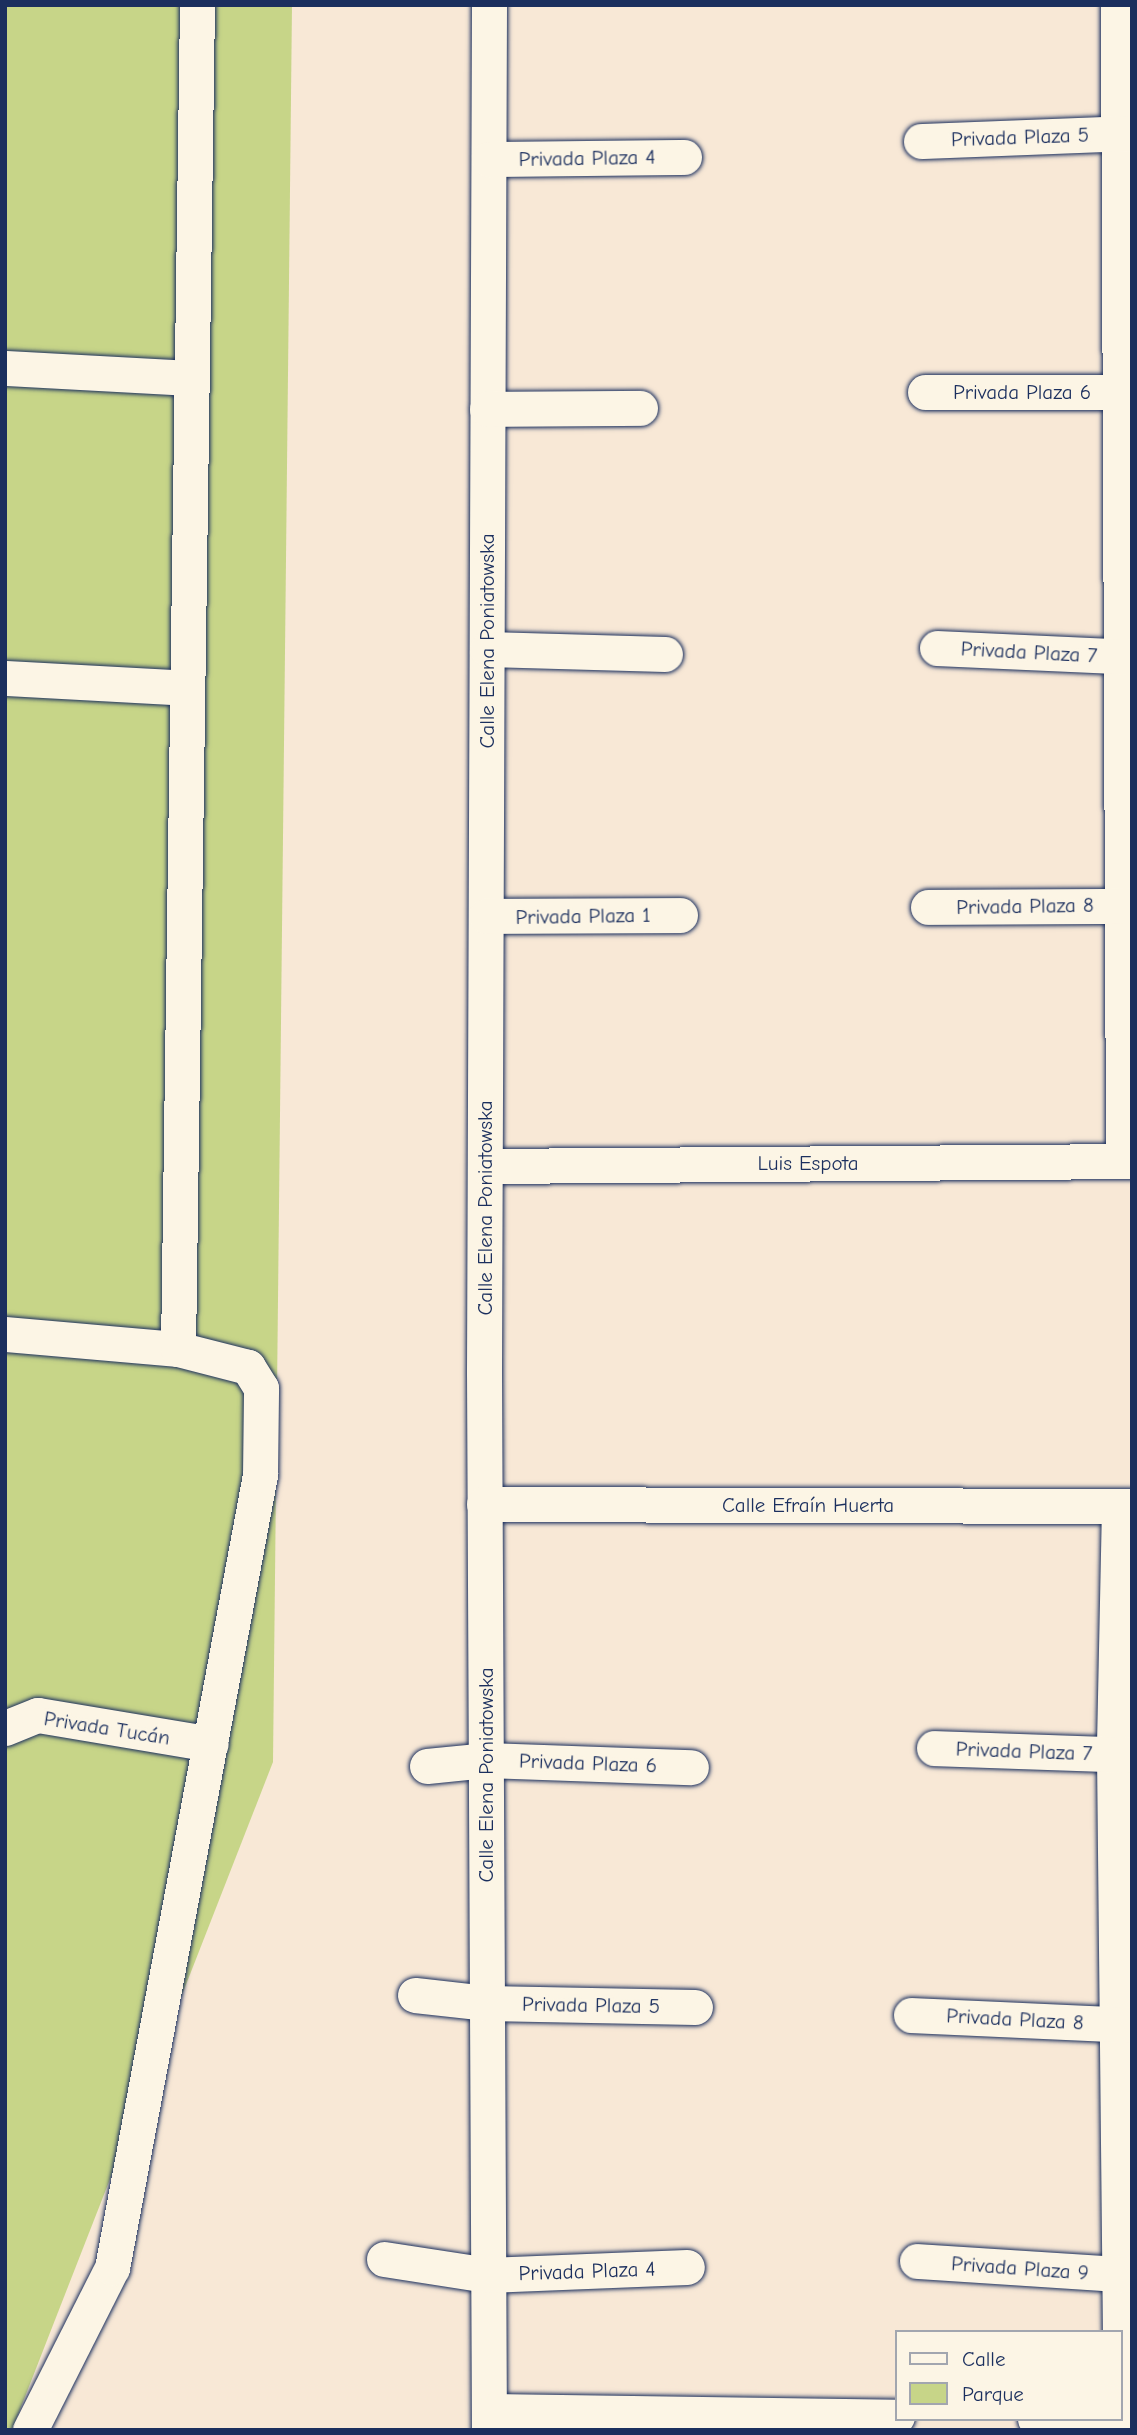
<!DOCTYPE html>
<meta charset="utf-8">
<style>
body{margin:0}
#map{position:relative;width:1137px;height:2435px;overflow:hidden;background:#f8e8d6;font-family:"Comic Neue",sans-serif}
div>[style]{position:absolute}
.green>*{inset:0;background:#c7d588}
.roads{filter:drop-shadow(0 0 2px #1b2f5e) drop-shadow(0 0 2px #1b2f5e)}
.minor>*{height:35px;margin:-17.5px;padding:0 17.5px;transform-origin:17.5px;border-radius:17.5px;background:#fcf5e5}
span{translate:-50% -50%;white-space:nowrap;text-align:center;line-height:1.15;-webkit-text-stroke:6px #fcf5e5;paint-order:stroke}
.street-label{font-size:21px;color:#1b2f5e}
.frame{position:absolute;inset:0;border:7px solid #1b2f5e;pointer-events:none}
.legend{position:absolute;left:895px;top:2330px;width:228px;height:91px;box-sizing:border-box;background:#fcf5e5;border:2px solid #a2a6af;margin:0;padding:9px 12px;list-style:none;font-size:21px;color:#1b2f5e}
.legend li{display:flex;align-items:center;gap:14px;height:35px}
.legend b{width:35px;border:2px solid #a2a6af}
</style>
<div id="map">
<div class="green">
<div style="clip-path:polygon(5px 5px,292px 5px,273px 1762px,12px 2430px,5px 2430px)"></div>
</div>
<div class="roads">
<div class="minor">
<div style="left:489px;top:5px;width:1367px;rotate:90.21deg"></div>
<div style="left:484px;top:1372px;width:1058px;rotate:89.73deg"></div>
<div style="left:1118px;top:5px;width:1156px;rotate:89.75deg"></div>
<div style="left:921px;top:141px;width:211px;rotate:-2.2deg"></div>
<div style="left:489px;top:159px;width:195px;rotate:-0.6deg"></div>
<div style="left:5px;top:368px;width:187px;rotate:3.1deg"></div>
<div style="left:925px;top:392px;width:207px"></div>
<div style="left:487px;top:409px;width:153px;rotate:-0.4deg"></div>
<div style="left:937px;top:648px;width:195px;rotate:2.6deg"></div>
<div style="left:487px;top:649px;width:178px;rotate:1.6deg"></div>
<div style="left:5px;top:678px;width:182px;rotate:3.1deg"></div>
<div style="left:928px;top:907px;width:204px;rotate:-0.3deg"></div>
<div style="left:486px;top:916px;width:194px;rotate:-0.3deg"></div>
<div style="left:485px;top:1166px;width:647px;rotate:-0.44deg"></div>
<div style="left:5px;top:1334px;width:174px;rotate:5deg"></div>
<div style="left:178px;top:1349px;width:1344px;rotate:-89.19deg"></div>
<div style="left:484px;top:1504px;width:648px;rotate:0.18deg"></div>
<div style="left:1119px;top:1506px;width:248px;rotate:91.2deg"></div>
<div style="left:1114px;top:1754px;width:676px;rotate:89.41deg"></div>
<div style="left:5px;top:1728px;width:35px;rotate:-22deg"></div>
<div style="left:38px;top:1715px;width:175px;rotate:9.5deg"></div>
<div style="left:934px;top:1748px;width:198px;rotate:2deg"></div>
<div style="left:427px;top:1766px;width:59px;rotate:-5.8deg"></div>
<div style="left:486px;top:1760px;width:205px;rotate:2deg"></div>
<div style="left:415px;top:1995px;width:71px;rotate:6.4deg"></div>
<div style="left:486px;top:2003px;width:209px;rotate:1.1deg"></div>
<div style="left:911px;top:2015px;width:221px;rotate:2.6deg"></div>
<div style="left:384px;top:2259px;width:104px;rotate:8.8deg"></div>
<div style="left:487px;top:2275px;width:200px;rotate:-2.3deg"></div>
<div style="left:917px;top:2261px;width:215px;rotate:3.7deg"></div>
<div style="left:490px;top:2411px;width:407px;rotate:0.8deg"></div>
<div style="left:1035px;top:2419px;width:87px;rotate:1.3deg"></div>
<div style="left:30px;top:2430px;width:182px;rotate:-63.2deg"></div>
<div style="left:112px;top:2268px;width:807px;rotate:-79.43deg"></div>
<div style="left:260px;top:1475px;width:87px;rotate:-89.3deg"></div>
<div style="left:261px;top:1388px;width:25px;rotate:-122deg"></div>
<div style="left:248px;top:1367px;width:72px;rotate:-165.6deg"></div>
</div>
</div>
<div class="street-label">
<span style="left:1020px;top:137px;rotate:-2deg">Privada Plaza 5</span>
<span style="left:587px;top:158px;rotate:-1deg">Privada Plaza 4</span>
<span style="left:1022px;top:392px">Privada Plaza 6</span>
<span style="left:487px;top:641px;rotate:-90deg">Calle Elena Poniatowska</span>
<span style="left:1029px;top:652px;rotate:3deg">Privada Plaza 7</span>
<span style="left:1025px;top:906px;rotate:-1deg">Privada Plaza 8</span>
<span style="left:583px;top:916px;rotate:-1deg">Privada Plaza 1</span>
<span style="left:808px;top:1163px">Luis Espota</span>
<span style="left:485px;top:1208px;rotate:-90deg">Calle Elena Poniatowska</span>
<span style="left:808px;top:1505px">Calle Efraín Huerta</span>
<span style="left:107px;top:1728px;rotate:9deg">Privada Tucán</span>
<span style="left:1024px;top:1751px;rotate:2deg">Privada Plaza 7</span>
<span style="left:588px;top:1763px;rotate:2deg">Privada Plaza 6</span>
<span style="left:486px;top:1775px;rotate:-90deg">Calle Elena Poniatowska</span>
<span style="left:591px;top:2005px;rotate:1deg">Privada Plaza 5</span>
<span style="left:1015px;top:2019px;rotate:3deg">Privada Plaza 8</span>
<span style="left:1020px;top:2268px;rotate:4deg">Privada Plaza 9</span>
<span style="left:587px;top:2271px;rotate:-2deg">Privada Plaza 4</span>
</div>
<div class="frame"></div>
<ul class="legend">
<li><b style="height:9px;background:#fcf5e5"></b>Calle</li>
<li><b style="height:19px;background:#c7d588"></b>Parque</li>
</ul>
</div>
